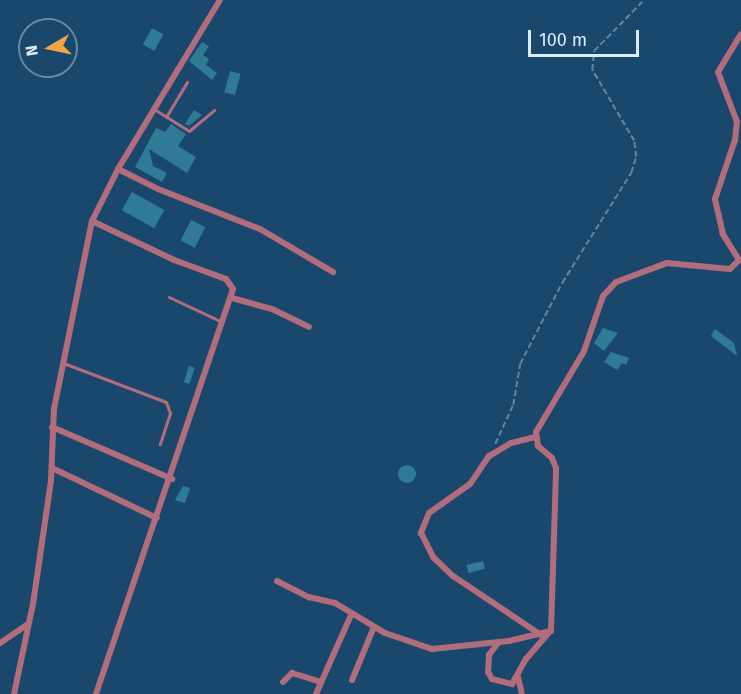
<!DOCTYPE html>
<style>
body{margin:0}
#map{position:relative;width:741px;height:694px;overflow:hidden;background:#1a486c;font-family:"Fira Sans",sans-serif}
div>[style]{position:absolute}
.building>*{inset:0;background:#2f7a95;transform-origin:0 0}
.round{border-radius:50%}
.path>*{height:1.5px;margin-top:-0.75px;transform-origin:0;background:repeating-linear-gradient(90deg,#6084a2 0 6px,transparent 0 9px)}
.lane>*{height:3px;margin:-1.5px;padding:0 1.5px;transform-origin:1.5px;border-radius:1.5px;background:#b26d7c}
.street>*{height:6px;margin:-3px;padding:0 3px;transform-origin:3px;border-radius:3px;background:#b26d7c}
span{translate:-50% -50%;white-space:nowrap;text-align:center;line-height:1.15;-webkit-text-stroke:4.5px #1a486c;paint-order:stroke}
.north{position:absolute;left:18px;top:18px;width:60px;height:60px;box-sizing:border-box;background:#1a486c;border:2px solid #668aa6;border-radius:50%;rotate:261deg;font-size:16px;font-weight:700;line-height:24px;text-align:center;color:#d9ecfe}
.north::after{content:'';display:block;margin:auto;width:21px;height:27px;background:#f5a346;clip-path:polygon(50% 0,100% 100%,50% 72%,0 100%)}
.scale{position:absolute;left:528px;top:30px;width:111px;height:27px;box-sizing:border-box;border:3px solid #d9ecfe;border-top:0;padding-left:8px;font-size:18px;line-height:21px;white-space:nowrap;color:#d9ecfe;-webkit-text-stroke:4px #1a486c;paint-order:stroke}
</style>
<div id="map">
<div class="building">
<div style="left:152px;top:28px;width:13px;height:19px;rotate:29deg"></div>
<div style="clip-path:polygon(202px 42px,209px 46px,203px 55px,209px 59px,206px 65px,217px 73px,212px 80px,189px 61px)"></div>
<div style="left:230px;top:71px;width:11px;height:22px;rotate:15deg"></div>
<div style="clip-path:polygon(194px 110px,202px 115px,189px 126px,185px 124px)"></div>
<div style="clip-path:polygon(171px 124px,186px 134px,178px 146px,196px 157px,187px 173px,149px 149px,153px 166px,167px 173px,162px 182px,135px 167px,156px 128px,165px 132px)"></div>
<div style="left:132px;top:192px;width:37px;height:21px;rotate:29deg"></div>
<div style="left:191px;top:220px;width:16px;height:23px;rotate:27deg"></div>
<div style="clip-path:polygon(603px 328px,618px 333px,604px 351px,594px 343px)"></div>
<div style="clip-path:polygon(715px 329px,734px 343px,737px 356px,711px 336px)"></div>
<div style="clip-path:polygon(611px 352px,629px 358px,626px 365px,622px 363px,617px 370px,604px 362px)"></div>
<div style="left:189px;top:366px;width:6px;height:17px;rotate:18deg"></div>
<div class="round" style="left:398px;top:465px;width:18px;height:18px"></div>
<div style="clip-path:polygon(183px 486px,190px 488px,185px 503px,175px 500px)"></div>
<div style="left:483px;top:561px;width:8px;height:17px;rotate:76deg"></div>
</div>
<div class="path">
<div style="left:495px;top:444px;width:43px;rotate:-65.2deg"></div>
<div style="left:513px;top:405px;width:42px;rotate:-80.3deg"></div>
<div style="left:520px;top:364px;width:91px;rotate:-62.6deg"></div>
<div style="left:562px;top:283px;width:130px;rotate:-57.9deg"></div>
<div style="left:631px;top:173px;width:17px;rotate:-73deg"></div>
<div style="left:636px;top:157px;width:16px;rotate:-97deg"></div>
<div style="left:634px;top:141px;width:82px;rotate:-120.6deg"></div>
<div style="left:592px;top:70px;width:19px;rotate:-84deg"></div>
<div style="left:594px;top:51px;width:71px;rotate:-45.6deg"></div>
</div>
<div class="lane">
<div style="left:154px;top:109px;width:41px;rotate:32.2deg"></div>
<div style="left:189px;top:131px;width:33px;rotate:-40deg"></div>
<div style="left:166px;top:117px;width:41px;rotate:-59deg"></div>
<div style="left:169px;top:297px;width:59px;rotate:25.3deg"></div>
<div style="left:66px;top:364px;width:107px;rotate:20.8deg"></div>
<div style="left:166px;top:402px;width:12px;rotate:70deg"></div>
<div style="left:170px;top:413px;width:33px;rotate:108deg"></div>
</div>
<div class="street">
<div style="left:118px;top:169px;width:45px;rotate:26.6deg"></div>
<div style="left:158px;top:189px;width:110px;rotate:21.4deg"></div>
<div style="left:260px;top:229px;width:85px;rotate:30.5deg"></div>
<div style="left:92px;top:221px;width:91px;rotate:25.4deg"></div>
<div style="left:174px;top:260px;width:55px;rotate:20.1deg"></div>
<div style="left:226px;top:279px;width:12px;rotate:55deg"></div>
<div style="left:233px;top:289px;width:428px;rotate:108.7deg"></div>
<div style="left:232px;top:298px;width:41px;rotate:15.4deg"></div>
<div style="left:272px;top:309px;width:41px;rotate:25.9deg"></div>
<div style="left:52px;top:427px;width:131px;rotate:23.4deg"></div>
<div style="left:535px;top:437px;width:25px;rotate:166deg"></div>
<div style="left:511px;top:443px;width:26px;rotate:149deg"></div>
<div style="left:489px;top:456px;width:34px;rotate:124deg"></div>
<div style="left:470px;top:484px;width:50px;rotate:144.7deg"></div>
<div style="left:429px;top:513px;width:22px;rotate:112deg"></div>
<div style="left:421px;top:533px;width:27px;rotate:63deg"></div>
<div style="left:433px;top:557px;width:28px;rotate:44deg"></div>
<div style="left:453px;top:576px;width:106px;rotate:33.8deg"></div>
<div style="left:52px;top:468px;width:116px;rotate:25.5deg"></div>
<div style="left:277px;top:581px;width:36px;rotate:27deg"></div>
<div style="left:309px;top:597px;width:27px;rotate:13deg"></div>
<div style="left:335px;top:603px;width:58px;rotate:31deg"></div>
<div style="left:385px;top:633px;width:50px;rotate:18.8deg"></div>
<div style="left:432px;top:649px;width:77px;rotate:-5.9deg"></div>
<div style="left:509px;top:641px;width:43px;rotate:-13.4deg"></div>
<div style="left:551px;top:631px;width:163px;rotate:-88.2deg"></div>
<div style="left:556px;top:468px;width:11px;rotate:-112deg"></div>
<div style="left:552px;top:458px;width:18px;rotate:-139deg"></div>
<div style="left:538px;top:446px;width:14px;rotate:-98deg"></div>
<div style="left:536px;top:432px;width:94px;rotate:-59.3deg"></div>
<div style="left:584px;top:351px;width:58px;rotate:-70.9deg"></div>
<div style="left:603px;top:296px;width:19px;rotate:-47deg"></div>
<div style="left:616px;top:282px;width:54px;rotate:-20.4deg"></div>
<div style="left:667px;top:263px;width:63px;rotate:5.4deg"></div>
<div style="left:730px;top:269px;width:13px;rotate:-45deg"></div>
<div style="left:739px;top:260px;width:31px;rotate:-122deg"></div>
<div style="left:723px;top:234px;width:36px;rotate:-103deg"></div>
<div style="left:715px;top:199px;width:62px;rotate:-71.3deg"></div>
<div style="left:735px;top:140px;width:18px;rotate:-84deg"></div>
<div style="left:737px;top:122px;width:53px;rotate:-110.8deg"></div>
<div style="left:718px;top:72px;width:44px;rotate:-58.8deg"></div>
<div style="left:499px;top:642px;width:16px;rotate:128deg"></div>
<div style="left:489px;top:655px;width:17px;rotate:93deg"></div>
<div style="left:488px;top:672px;width:8px;rotate:60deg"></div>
<div style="left:492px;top:679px;width:21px;rotate:14deg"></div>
<div style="left:512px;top:684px;width:29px;rotate:-61deg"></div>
<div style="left:526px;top:659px;width:35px;rotate:-49deg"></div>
<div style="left:0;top:643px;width:32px;rotate:-34deg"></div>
<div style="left:518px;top:677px;width:17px;rotate:77deg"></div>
<div style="left:352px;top:680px;width:57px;rotate:-67.5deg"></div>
<div style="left:283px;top:682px;width:13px;rotate:-45deg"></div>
<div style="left:292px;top:673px;width:30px;rotate:17deg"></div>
<div style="left:14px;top:694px;width:92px;rotate:-78.1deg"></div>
<div style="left:33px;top:604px;width:125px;rotate:-81.7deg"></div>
<div style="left:51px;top:480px;width:71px;rotate:-87.6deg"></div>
<div style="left:54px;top:409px;width:192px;rotate:-78.6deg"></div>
<div style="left:92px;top:221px;width:58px;rotate:-63.4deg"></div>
<div style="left:118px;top:169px;width:197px;rotate:-58.9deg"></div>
<div style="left:316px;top:694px;width:86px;rotate:-66.1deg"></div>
</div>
<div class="north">N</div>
<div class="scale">100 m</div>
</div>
